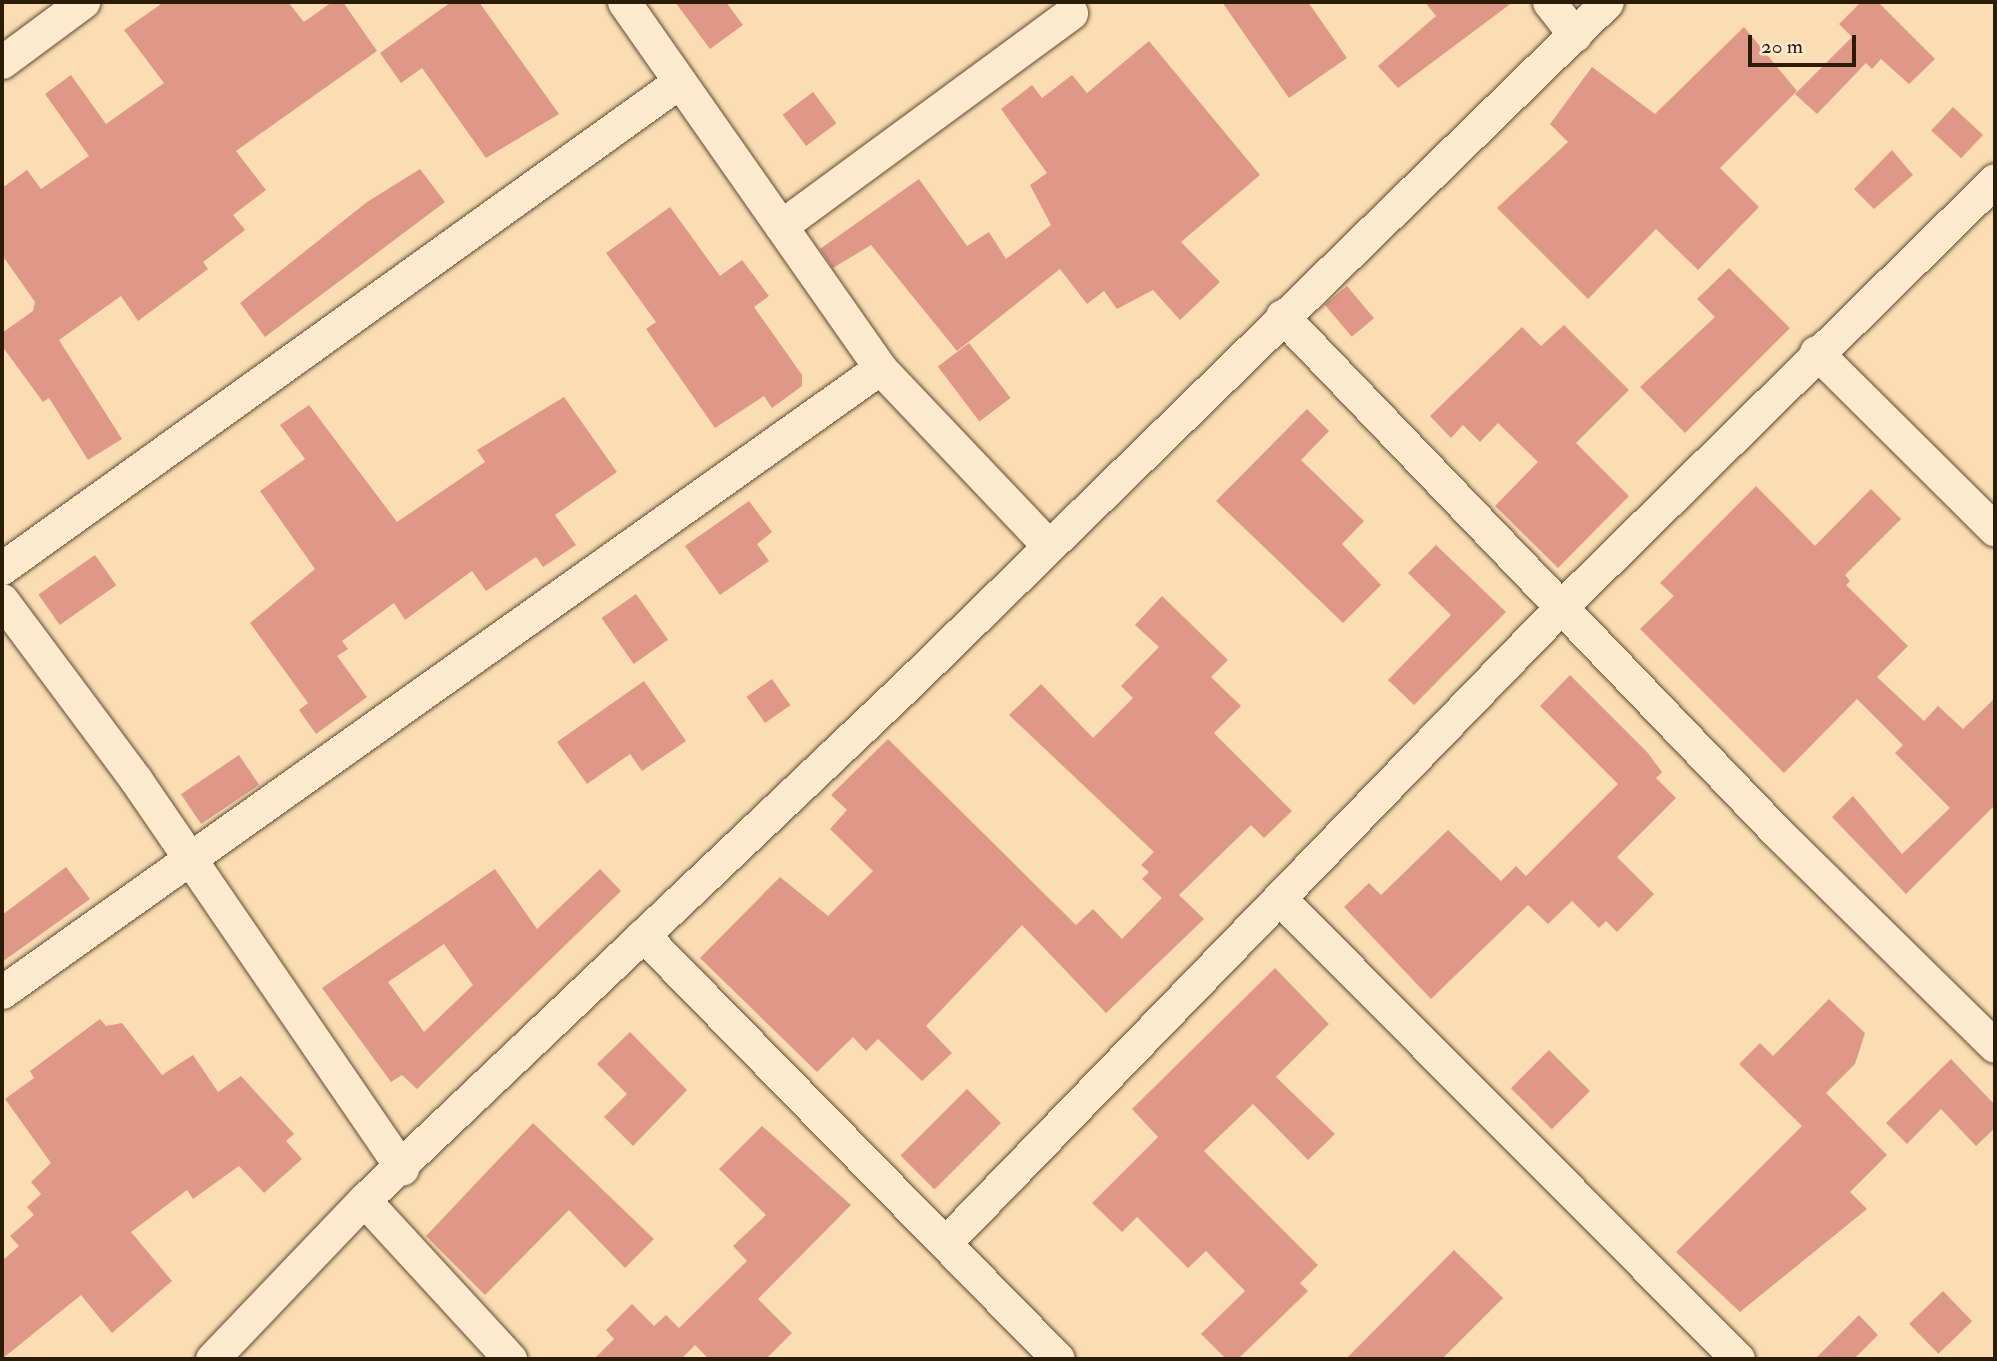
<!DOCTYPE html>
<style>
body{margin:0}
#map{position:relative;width:1997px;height:1361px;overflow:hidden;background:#fbddb3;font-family:"IM FELL Double Pica",serif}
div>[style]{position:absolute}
.building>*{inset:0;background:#df9888;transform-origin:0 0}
.roads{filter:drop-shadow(0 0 2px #5f4c32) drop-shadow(0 0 2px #5f4c32)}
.minor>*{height:33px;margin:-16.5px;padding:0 16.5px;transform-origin:16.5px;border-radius:16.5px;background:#fce9ce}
span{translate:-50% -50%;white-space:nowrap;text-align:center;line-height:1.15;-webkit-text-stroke:7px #fce9ce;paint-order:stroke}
.frame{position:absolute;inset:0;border:4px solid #2b1c07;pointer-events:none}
.scale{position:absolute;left:1748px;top:35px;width:108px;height:32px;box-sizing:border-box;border:4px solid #2b1c07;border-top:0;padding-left:9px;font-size:21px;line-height:24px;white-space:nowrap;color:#2b1c07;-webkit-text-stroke:5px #fce9ce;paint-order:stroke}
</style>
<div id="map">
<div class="building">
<div style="clip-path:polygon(164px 2px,288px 2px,304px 22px,332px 2px,343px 2px,377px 51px,236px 151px,266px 190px,233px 215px,245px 230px,203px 262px,208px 269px,138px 321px,121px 296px,59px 340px,122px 439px,88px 460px,49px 398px,43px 402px,2px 346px,2px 333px,33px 311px,35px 302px,2px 255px,2px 188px,27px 170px,41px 189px,89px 156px,45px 94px,71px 75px,106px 124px,164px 83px,124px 30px)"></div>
<div style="clip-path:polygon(451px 2px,479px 2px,559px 114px,486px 158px,422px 68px,401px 83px,380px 53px)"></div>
<div style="clip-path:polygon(675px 2px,726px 2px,743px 25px,710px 49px)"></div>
<div style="clip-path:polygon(1222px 2px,1308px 2px,1347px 58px,1289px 98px)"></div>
<div style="clip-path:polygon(1425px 2px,1513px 2px,1398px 88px,1378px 66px,1436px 16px)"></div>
<div style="clip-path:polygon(1861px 2px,1878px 2px,1935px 59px,1909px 84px,1881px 59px,1872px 69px,1866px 63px,1817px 114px,1795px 94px,1852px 37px,1839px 24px)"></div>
<div style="clip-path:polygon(1744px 27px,1797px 91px,1720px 168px,1759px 207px,1698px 270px,1656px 229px,1588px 299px,1497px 208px,1568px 142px,1550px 124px,1592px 67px,1655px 114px)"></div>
<div style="clip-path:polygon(1149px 41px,1260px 175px,1181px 242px,1220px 282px,1180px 320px,1153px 290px,1117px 309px,1104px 291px,1087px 304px,1060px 269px,957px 351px,871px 245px,833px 268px,820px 249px,919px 179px,967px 246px,989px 232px,1006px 259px,1051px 225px,1030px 185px,1047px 173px,1001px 109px,1032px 85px,1042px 98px,1072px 75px,1087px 93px)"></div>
<div style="left:813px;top:92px;width:39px;height:38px;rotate:53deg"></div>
<div style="left:1953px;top:107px;width:41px;height:32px;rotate:43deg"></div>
<div style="clip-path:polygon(1892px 150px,1913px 175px,1874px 209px,1854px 189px)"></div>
<div style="clip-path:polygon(420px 169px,445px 202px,265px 337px,240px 303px,367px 202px)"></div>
<div style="clip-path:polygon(670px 207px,720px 276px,742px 260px,769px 296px,754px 307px,802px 375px,802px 386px,772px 408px,764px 396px,715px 428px,646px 329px,656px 322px,606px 253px)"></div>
<div style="clip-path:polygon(1729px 268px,1790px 328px,1685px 433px,1640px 387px,1715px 317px,1697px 299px)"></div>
<div style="left:1347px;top:286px;width:42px;height:29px;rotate:50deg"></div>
<div style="clip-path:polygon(1564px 325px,1629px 390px,1576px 443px,1629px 496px,1558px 568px,1495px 506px,1538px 462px,1498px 423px,1480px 442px,1463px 425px,1451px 438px,1430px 416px,1522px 327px,1541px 346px)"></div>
<div style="left:969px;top:343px;width:69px;height:39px;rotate:53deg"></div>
<div style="clip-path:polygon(564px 397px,617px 472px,555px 515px,576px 545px,543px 567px,536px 557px,486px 591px,472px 571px,405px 620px,394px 603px,342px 641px,348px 649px,337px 656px,367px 697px,316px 734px,299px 710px,308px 703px,250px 623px,315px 569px,260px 491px,305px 459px,280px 425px,309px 405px,397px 522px,485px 462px,477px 450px)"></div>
<div style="clip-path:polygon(1307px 409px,1329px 431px,1301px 460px,1364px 521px,1342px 544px,1381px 585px,1343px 623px,1216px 501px)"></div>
<div style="clip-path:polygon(1756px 486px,1815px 546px,1871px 489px,1901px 519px,1845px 575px,1850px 581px,1846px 585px,1908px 646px,1877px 677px,1924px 721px,1938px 706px,1963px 729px,1995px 698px,1995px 805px,1906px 894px,1832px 817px,1853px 796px,1902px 854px,1950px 808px,1895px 753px,1903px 745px,1857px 699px,1784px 773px,1640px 629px,1674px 596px,1660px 583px)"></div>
<div style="clip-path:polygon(749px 501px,772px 532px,757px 544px,769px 561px,720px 595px,685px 546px)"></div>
<div style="clip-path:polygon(1436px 545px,1506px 612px,1414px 705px,1388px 680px,1451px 615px,1408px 573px)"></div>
<div style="left:95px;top:555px;width:37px;height:69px;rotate:55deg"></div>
<div style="left:636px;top:594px;width:56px;height:42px;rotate:55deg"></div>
<div style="clip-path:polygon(1162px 596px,1228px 660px,1211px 677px,1241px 706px,1214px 733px,1292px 811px,1264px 838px,1251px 825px,1179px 895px,1204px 919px,1106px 1013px,1022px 925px,926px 1026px,952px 1053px,922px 1081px,878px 1039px,866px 1051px,853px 1037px,817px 1072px,700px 958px,780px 877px,828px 916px,873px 871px,830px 829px,847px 810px,831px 795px,888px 739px,1076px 925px,1093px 909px,1122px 939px,1162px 898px,1142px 879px,1149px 872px,1141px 865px,1154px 852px,1009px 715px,1041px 684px,1093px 738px,1133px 698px,1121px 686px,1159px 647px,1135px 625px)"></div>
<div style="clip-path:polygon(1570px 675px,1647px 752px,1662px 772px,1656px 778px,1676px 798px,1617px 857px,1654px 894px,1617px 932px,1606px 921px,1599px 928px,1572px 901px,1548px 924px,1528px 905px,1431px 999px,1344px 907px,1369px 883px,1381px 895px,1448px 830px,1501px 881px,1516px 866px,1526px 876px,1618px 784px,1540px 706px)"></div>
<div style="left:772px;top:679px;width:32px;height:31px;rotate:55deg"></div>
<div style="clip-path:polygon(644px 681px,686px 741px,642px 771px,630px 754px,587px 784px,557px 742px)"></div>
<div style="left:239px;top:755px;width:36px;height:70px;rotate:56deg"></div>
<div style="clip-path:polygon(66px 867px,90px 899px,2px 962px,2px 915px)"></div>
<div style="clip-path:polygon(evenodd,495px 869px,537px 929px,600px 869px,621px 891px,417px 1089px,402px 1075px,391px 1082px,322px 988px,495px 869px,444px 944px,473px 985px,424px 1032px,388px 982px,444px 944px)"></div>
<div style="clip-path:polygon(1275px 968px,1329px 1024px,1276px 1077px,1335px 1134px,1308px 1160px,1253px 1104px,1204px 1151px,1318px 1265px,1300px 1283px,1308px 1291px,1238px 1359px,1226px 1359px,1201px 1334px,1245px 1291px,1206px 1251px,1188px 1268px,1137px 1217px,1122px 1232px,1092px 1203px,1158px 1137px,1132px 1109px)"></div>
<div style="clip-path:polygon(1829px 999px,1865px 1033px,1855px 1064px,1826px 1093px,1887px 1155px,1850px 1192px,1867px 1209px,1740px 1312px,1676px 1252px,1802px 1126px,1739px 1064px,1760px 1043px,1773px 1056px)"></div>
<div style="clip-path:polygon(100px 1019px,106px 1026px,122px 1023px,162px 1075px,193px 1055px,218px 1092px,241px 1076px,294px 1134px,286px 1141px,302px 1159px,264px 1193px,239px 1166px,193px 1199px,187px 1190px,131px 1232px,172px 1281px,112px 1333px,81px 1295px,2px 1359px,2px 1261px,19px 1246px,10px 1236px,34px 1215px,27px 1207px,41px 1194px,31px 1182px,51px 1163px,5px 1099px,34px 1078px,30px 1071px)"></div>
<div style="clip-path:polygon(630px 1032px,687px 1090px,633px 1146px,604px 1117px,627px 1094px,597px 1064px)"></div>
<div style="left:1549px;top:1050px;width:58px;height:54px;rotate:45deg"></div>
<div style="clip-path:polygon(1951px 1059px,1995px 1105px,1995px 1128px,1976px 1146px,1941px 1109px,1907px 1144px,1886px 1123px)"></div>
<div style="left:967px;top:1089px;width:48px;height:94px;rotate:45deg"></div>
<div style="clip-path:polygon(533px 1123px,654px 1239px,625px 1268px,569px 1210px,485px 1295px,426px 1236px)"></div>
<div style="clip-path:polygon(762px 1126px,851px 1205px,758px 1299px,792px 1333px,766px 1359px,709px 1359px,695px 1345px,681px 1359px,594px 1359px,614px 1339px,606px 1330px,632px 1304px,654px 1326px,666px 1315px,679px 1328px,747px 1261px,733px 1246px,766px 1215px,719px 1169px)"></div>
<div style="clip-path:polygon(1454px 1250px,1503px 1298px,1442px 1359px,1346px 1359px)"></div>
<div style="left:1943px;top:1291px;width:42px;height:47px;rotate:46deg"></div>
<div style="clip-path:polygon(1859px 1315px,1878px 1335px,1854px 1359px,1815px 1359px)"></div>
</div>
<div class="roads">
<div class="minor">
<div style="left:624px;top:2px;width:447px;rotate:55deg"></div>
<div style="left:880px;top:368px;width:241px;rotate:46.5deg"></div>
<div style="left:1549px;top:2px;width:42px;rotate:51.8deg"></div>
<div style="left:2px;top:62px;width:101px;rotate:-36.5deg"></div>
<div style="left:781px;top:226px;width:360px;rotate:-36.3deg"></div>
<div style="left:1282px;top:316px;width:712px;rotate:46.19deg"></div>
<div style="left:1775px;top:830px;width:308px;rotate:44.5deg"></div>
<div style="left:1816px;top:352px;width:252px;rotate:44.8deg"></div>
<div style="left:2px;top:568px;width:833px;rotate:-35.67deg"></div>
<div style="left:2px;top:600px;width:224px;rotate:53.3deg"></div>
<div style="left:136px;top:780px;width:471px;rotate:55.6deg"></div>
<div style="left:1281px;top:900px;width:648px;rotate:45.13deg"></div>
<div style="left:643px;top:935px;width:593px;rotate:45.61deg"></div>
<div style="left:2px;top:992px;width:1077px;rotate:-35.4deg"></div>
<div style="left:364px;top:1200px;width:216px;rotate:47.4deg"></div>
<div style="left:946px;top:1242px;width:887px;rotate:-45.91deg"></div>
<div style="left:1563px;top:605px;width:606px;rotate:-44.53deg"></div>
<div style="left:212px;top:1359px;width:220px;rotate:-46.3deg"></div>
<div style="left:364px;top:1200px;width:744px;rotate:-43.48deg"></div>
<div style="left:904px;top:688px;width:982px;rotate:-44.3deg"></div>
</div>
</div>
<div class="frame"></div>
<div class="scale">20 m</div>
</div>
